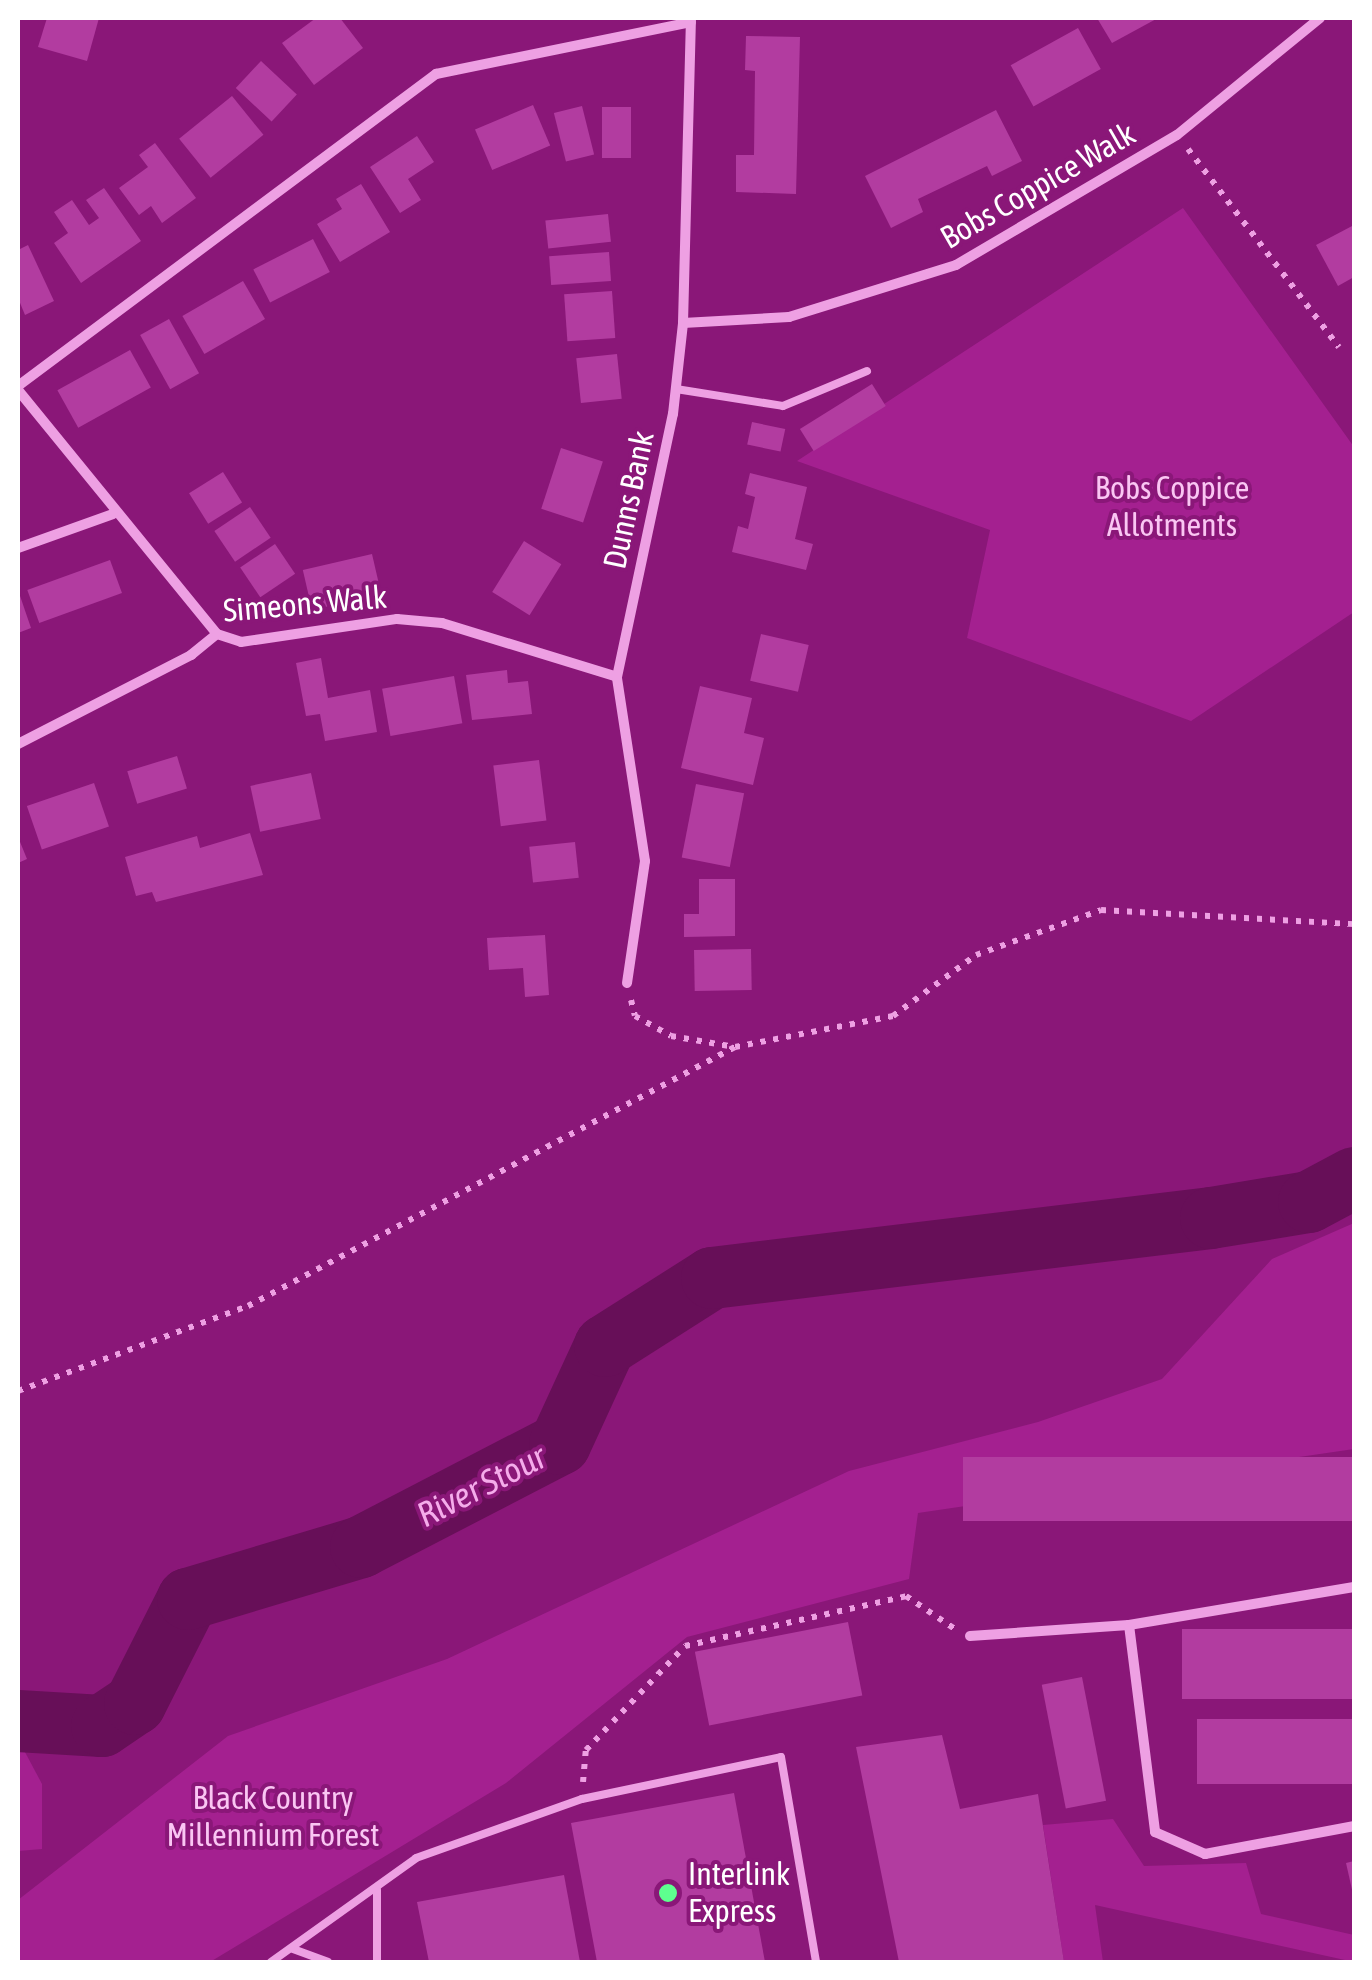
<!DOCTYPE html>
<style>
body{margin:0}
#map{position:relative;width:1372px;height:1980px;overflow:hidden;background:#8a1778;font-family:"Asap Condensed",sans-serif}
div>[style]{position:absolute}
.green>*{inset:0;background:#a42090}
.river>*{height:62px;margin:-31px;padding:0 31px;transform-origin:31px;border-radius:31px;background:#670f58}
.building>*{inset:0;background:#b23ca0;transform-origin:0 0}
.path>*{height:6px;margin-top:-3px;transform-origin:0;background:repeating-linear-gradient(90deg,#eea0e3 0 5px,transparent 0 13px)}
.service>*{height:8px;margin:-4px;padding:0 4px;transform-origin:4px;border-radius:4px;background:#eea0e3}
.minor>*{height:10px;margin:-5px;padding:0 5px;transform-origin:5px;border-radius:5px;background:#eea0e3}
.dots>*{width:28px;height:28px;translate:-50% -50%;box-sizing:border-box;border:5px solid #8a1778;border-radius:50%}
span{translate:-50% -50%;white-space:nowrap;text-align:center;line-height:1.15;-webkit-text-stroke:8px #8a1778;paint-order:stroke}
.street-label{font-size:32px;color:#fff}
.park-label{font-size:32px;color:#fac6f3}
.poi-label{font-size:32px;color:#fff}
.left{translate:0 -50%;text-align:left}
.water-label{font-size:35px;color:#f5aceb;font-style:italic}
.frame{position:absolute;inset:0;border:20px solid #fff;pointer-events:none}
</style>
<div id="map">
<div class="green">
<div style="clip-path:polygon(1183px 208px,1354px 447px,1354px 612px,1191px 721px,967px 638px,990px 530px,797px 461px)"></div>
<div style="clip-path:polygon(1354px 1223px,1354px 1449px,918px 1513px,909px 1579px,687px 1637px,506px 1783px,210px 1962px,18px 1962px,18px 1900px,228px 1736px,447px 1659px,849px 1471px,1038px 1422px,1162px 1379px,1272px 1259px)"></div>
<div style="clip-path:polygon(18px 1739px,42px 1784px,42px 1849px,18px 1851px)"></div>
<div style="clip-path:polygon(1113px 1819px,1144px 1866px,1246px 1863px,1261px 1914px,1354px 1935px,1354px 1962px,1095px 1905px,1103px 1962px,1064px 1962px,1043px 1825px)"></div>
</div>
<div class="river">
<div style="left:18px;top:1721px;width:84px;rotate:3.4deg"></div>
<div style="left:102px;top:1726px;width:40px;rotate:-34deg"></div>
<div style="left:135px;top:1704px;width:118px;rotate:-63.2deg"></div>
<div style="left:188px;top:1599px;width:181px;rotate:-16.7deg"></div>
<div style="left:361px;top:1547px;width:224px;rotate:-27.4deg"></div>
<div style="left:560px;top:1444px;width:108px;rotate:-65.3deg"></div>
<div style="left:605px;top:1346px;width:127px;rotate:-32.4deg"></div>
<div style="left:712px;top:1278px;width:503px;rotate:-6.86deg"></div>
<div style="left:1211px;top:1218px;width:99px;rotate:-9.3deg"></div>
<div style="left:1309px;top:1202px;width:51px;rotate:-28.1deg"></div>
</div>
<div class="building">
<div style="clip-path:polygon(47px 18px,99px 18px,87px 61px,38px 47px)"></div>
<div style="clip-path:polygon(316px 18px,340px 18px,363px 48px,314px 85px,282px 43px)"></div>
<div style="clip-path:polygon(1097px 18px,1158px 18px,1112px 43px)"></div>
<div style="left:1078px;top:28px;width:47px;height:77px;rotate:61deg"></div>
<div style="clip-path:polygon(746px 36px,800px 37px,796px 194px,736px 192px,736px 155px,754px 155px,755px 71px,745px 70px)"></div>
<div style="left:261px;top:61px;width:49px;height:37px;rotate:43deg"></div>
<div style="left:232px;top:96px;width:50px;height:68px;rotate:51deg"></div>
<div style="left:533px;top:105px;width:44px;height:63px;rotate:67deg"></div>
<div style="left:582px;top:106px;width:50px;height:29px;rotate:76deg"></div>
<div style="left:602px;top:107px;width:29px;height:51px"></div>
<div style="clip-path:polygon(996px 110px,1022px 161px,992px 176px,987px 166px,918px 199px,923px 212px,891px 228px,865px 176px)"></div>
<div style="clip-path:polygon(417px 136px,434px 162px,408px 179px,421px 200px,400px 213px,370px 167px)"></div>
<div style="clip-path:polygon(155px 143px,196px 198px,162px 223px,151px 206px,139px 215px,119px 188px,148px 167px,139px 155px)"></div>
<div style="clip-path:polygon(361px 184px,390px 232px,340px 262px,317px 224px,342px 209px,336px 199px)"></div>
<div style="clip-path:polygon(104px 188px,141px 241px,81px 283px,54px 243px,68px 233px,54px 212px,72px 200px,89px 225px,99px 218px,86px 200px)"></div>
<div style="left:608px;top:214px;width:28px;height:63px;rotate:84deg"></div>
<div style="clip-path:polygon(1354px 225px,1354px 277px,1338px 286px,1316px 245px)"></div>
<div style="left:313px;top:239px;width:37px;height:67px;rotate:63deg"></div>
<div style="clip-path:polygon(28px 245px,54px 301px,25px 315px,18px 298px,18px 250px)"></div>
<div style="left:609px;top:252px;width:29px;height:60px;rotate:86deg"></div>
<div style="left:243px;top:281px;width:44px;height:70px;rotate:60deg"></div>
<div style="left:612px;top:291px;width:47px;height:48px;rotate:86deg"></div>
<div style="left:169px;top:319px;width:62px;height:33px;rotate:61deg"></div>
<div style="left:130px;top:350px;width:43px;height:83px;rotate:61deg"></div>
<div style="left:617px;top:354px;width:45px;height:41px;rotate:84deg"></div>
<div style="left:872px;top:384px;width:26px;height:85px;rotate:58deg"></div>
<div style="left:752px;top:422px;width:34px;height:23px;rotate:12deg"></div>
<div style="left:561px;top:448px;width:44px;height:64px;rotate:18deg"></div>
<div style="left:223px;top:472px;width:36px;height:40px;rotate:58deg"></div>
<div style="clip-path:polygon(750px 473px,807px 487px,795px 539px,813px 544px,806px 570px,732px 552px,738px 526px,748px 529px,755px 497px,745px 494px)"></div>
<div style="left:250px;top:507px;width:37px;height:43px;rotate:56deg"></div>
<div style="left:524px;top:541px;width:44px;height:60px;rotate:32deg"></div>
<div style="left:275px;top:544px;width:36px;height:42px;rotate:56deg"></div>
<div style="left:372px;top:554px;width:41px;height:71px;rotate:77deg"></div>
<div style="left:110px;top:560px;width:35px;height:88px;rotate:70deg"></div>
<div style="clip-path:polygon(18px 590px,31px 628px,18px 633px)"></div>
<div style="left:761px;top:634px;width:49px;height:48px;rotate:13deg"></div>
<div style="clip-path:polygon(321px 658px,328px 698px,370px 690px,377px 732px,325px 741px,320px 714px,306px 716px,296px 663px)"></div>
<div style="clip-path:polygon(507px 670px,508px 683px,528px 681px,532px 714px,472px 720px,466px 675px)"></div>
<div style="left:454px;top:676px;width:48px;height:73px;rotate:80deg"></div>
<div style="clip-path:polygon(700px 686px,752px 698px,744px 733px,764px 738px,753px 785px,681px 768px)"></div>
<div style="left:177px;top:756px;width:34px;height:52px;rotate:73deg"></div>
<div style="left:539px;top:760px;width:61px;height:46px;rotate:83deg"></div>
<div style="left:311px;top:773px;width:47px;height:62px;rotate:78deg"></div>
<div style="left:94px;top:783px;width:46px;height:71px;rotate:71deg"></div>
<div style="left:696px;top:784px;width:49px;height:75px;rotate:11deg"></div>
<div style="clip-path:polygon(250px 833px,263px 875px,156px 902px,152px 892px,136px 896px,125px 857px,197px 836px,200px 848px)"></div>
<div style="clip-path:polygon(18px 837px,27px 859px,18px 863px)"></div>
<div style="left:575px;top:842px;width:36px;height:46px;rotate:84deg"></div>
<div style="clip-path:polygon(699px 879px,735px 879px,735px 936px,684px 937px,684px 914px,699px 914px)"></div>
<div style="clip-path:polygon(545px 935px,549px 995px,525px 997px,523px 968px,489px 970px,487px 938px)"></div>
<div style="left:751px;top:949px;width:41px;height:57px;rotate:89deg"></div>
<div style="left:1354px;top:1457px;width:64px;height:391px;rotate:90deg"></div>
<div style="left:848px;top:1622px;width:75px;height:156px;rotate:79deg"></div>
<div style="left:1354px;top:1629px;width:70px;height:172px;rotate:90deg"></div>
<div style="left:1082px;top:1677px;width:126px;height:41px;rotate:79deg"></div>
<div style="left:1354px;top:1719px;width:65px;height:157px;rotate:90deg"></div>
<div style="clip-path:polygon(942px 1735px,960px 1809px,1038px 1794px,1064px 1962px,899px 1962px,856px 1747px)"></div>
<div style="clip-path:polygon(734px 1793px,765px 1962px,597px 1962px,571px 1823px)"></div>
<div style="clip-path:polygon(1354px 1861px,1354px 1893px,1353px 1894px,1346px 1863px)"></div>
<div style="clip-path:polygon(564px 1875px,580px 1962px,429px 1962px,417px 1902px)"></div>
</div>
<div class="path">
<div style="left:1188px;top:149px;width:249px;rotate:52.7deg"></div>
<div style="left:631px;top:1000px;width:16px;rotate:76deg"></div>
<div style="left:635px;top:1016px;width:41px;rotate:29.1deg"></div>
<div style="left:671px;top:1036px;width:65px;rotate:9.8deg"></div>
<div style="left:735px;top:1047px;width:161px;rotate:-11.1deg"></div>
<div style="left:893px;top:1016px;width:103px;rotate:-36.3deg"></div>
<div style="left:976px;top:955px;width:133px;rotate:-19.8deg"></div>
<div style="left:1101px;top:910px;width:253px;rotate:3.2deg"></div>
<div style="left:18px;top:1391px;width:245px;rotate:-20.3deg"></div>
<div style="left:248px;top:1306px;width:552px;rotate:-28.01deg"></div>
<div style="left:583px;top:1782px;width:32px;rotate:-85deg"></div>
<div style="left:586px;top:1750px;width:144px;rotate:-46.4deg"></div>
<div style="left:685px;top:1646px;width:227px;rotate:-12.7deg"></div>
<div style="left:906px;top:1596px;width:59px;rotate:34deg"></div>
</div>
<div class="service">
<div style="left:676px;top:389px;width:108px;rotate:9deg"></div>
<div style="left:783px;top:406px;width:91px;rotate:-22.6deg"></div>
<div style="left:377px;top:1890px;width:72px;rotate:90deg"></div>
<div style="left:293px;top:1949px;width:37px;rotate:20deg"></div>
<div style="left:271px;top:1962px;width:178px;rotate:-35.6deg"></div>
<div style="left:416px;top:1858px;width:176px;rotate:-19.6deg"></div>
<div style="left:582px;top:1799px;width:203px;rotate:-11.9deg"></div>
<div style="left:781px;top:1757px;width:208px;rotate:80.3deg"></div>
</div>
<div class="minor">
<div style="left:683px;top:323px;width:106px;rotate:-3.2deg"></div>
<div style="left:789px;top:317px;width:175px;rotate:-17.3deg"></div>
<div style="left:956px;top:265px;width:256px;rotate:-30.5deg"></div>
<div style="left:1177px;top:135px;width:185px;rotate:-39.3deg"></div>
<div style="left:18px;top:386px;width:522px;rotate:-36.74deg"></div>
<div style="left:436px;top:74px;width:260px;rotate:-11.5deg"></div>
<div style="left:18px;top:390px;width:315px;rotate:50.8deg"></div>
<div style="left:18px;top:548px;width:101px;rotate:-19.7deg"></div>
<div style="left:18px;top:744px;width:195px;rotate:-27.2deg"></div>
<div style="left:191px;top:655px;width:33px;rotate:-39deg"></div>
<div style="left:217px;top:634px;width:25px;rotate:18deg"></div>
<div style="left:241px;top:642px;width:158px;rotate:-8.4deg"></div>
<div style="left:397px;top:619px;width:45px;rotate:5.1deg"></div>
<div style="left:442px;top:623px;width:183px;rotate:17.1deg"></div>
<div style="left:627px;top:983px;width:123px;rotate:-81.6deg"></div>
<div style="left:645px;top:861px;width:186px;rotate:-98.7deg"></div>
<div style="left:617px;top:677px;width:269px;rotate:-78deg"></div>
<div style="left:673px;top:414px;width:92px;rotate:-83.7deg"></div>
<div style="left:683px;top:323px;width:305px;rotate:-88.5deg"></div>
<div style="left:1129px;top:1625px;width:209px;rotate:82.8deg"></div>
<div style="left:1155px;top:1832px;width:55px;rotate:23.7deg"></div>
<div style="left:1205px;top:1854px;width:152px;rotate:-10.6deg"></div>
<div style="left:970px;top:1636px;width:159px;rotate:-4deg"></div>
<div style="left:1129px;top:1625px;width:228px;rotate:-9.6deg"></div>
</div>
<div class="dots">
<div style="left:668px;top:1893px;background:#5eff8f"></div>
</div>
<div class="street-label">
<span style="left:1038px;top:186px;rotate:-30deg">Bobs Coppice Walk</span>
<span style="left:629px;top:500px;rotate:-78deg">Dunns Bank</span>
<span style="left:305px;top:604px;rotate:-5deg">Simeons Walk</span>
</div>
<div class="park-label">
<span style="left:1172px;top:507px">Bobs Coppice<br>Allotments</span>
<span style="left:273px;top:1817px">Black Country<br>Millennium Forest</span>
</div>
<div class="poi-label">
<span class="left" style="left:688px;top:1893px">Interlink<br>Express</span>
</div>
<div class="water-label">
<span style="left:481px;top:1485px;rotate:-27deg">River Stour</span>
</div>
<div class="frame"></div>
</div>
